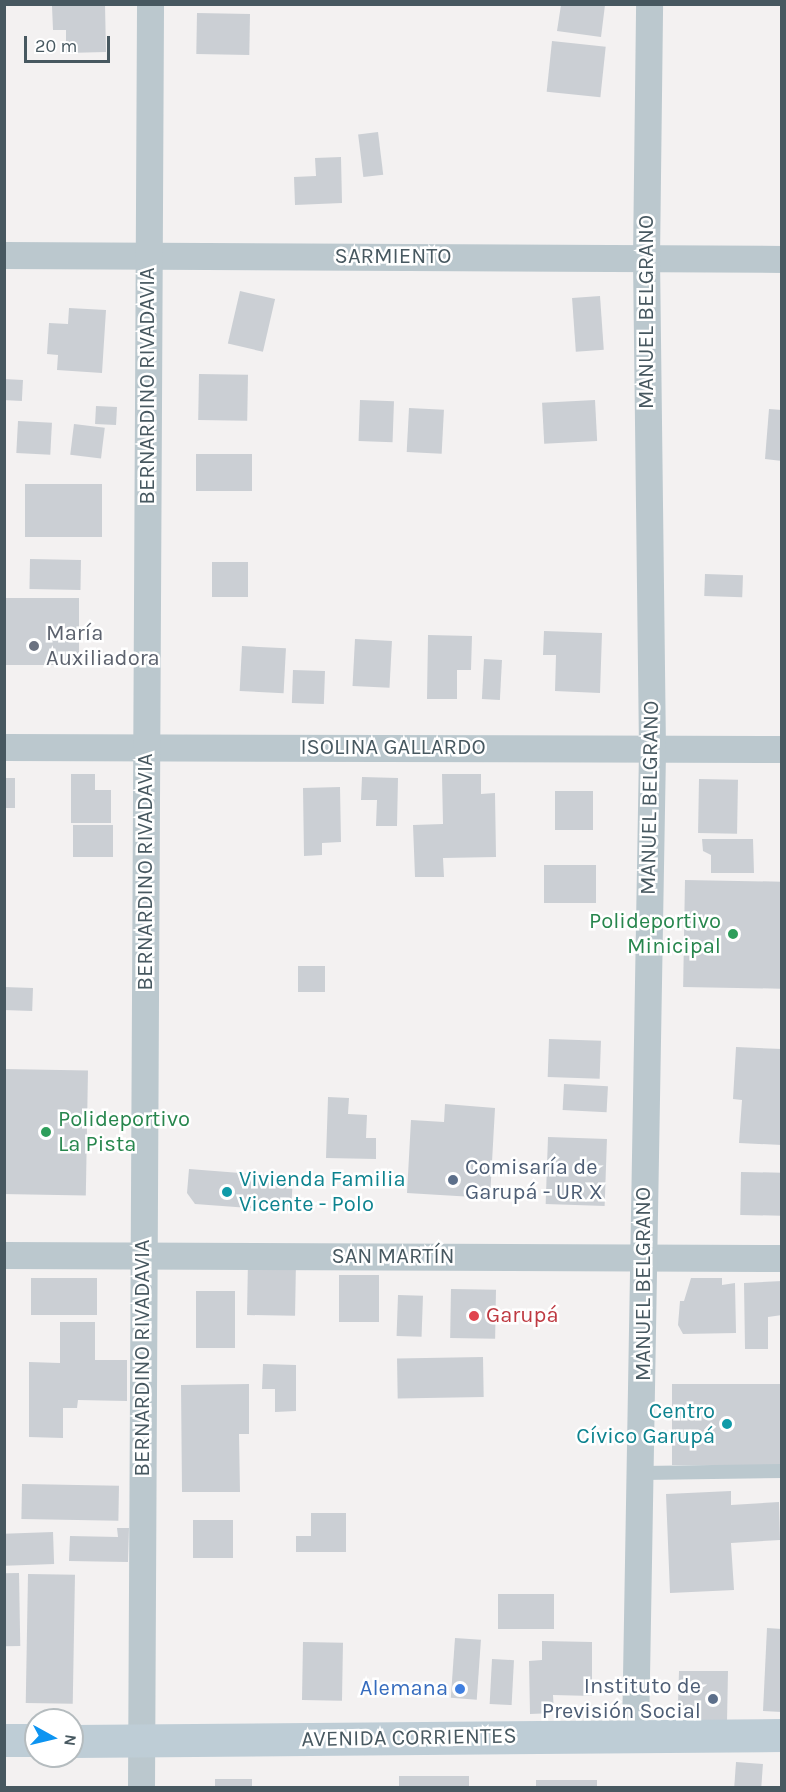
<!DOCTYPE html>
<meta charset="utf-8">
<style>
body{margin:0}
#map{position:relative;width:786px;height:1792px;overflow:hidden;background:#f3f1f1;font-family:Karla,sans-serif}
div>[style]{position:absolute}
.building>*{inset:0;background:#cbcfd4;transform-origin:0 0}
.service>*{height:14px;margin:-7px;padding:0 7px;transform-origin:7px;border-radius:7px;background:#bbc8ce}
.minor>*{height:27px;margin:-13.5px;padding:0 13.5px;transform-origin:13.5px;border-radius:13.5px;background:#bbc8ce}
.secondary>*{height:33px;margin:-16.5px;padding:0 16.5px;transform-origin:16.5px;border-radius:16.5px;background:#becdd6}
.dots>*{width:16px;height:16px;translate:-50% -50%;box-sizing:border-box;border:3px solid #fff;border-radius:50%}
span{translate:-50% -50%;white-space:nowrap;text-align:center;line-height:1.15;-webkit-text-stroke:5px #fff;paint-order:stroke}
.street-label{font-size:22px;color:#475860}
.worship-label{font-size:22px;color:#5b616d}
.left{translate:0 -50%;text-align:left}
.leisure-label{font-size:22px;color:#27864d}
.right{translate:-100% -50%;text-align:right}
.service-label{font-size:22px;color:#4e5e75}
.culture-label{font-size:22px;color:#0d838f}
.health-label{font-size:22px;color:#be3a42}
.shop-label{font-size:22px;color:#366cbe}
.frame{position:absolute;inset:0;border:6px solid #475860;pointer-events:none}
.north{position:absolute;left:24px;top:1708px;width:60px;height:60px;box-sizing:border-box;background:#fff;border:2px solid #b5bcbf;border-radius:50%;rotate:98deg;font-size:16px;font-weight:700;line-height:24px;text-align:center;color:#475860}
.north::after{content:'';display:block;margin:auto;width:21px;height:27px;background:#0d94f1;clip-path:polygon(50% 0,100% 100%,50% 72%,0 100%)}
.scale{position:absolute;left:24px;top:36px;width:86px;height:27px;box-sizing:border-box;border:3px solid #475860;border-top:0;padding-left:8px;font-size:18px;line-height:21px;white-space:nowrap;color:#475860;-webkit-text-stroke:4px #fff;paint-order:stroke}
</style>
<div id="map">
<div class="building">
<div style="clip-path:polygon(105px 4px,106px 52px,66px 53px,66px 30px,53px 30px,52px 6px)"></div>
<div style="clip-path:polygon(561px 5px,605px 5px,601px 37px,557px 31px)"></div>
<div style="left:197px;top:13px;width:53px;height:41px;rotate:1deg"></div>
<div style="left:552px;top:41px;width:54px;height:51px;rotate:6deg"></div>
<div style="left:378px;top:132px;width:43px;height:20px;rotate:83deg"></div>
<div style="clip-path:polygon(341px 157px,342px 203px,295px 205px,294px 177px,316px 176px,315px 158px)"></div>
<div style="left:240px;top:291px;width:36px;height:54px;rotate:13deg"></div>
<div style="left:600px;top:296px;width:54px;height:28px;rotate:86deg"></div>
<div style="clip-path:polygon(69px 308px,106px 310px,102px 373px,57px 370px,58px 355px,47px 354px,49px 323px,68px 324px)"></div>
<div style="left:199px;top:374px;width:49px;height:46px;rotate:1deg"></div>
<div style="left:4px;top:379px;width:19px;height:21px;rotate:3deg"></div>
<div style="left:360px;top:400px;width:34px;height:41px;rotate:2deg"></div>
<div style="left:595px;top:400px;width:41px;height:53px;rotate:87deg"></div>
<div style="left:96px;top:406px;width:21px;height:18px;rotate:3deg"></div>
<div style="left:409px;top:408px;width:35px;height:44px;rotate:3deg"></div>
<div style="clip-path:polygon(769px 409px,782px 410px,782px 461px,765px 459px)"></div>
<div style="left:18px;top:421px;width:34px;height:32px;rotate:3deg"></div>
<div style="left:74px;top:424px;width:31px;height:31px;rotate:7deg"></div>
<div style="left:196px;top:454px;width:56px;height:37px"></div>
<div style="left:25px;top:484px;width:77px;height:53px"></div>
<div style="left:30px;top:559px;width:51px;height:30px;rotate:1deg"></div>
<div style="left:212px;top:562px;width:36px;height:35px"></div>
<div style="left:705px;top:574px;width:38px;height:22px;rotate:2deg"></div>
<div style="left:4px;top:598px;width:75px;height:67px"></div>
<div style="clip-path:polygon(544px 631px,602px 633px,600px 693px,555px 691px,556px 655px,543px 655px)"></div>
<div style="clip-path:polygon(428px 635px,472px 636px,471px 670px,457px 670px,457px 699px,427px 699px)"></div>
<div style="left:355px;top:639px;width:37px;height:47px;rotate:3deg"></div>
<div style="left:242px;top:646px;width:44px;height:45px;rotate:3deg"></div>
<div style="left:484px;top:659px;width:18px;height:40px;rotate:3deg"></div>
<div style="left:293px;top:670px;width:32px;height:33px;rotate:2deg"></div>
<div style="clip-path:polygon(71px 774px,95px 774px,95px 790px,111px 790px,111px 823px,71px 823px)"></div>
<div style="clip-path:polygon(442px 774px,481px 774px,481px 794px,495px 793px,496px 857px,443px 858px,444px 877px,415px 877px,413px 825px,443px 824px)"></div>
<div style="clip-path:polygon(362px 777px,398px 778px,397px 826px,376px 826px,377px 800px,361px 800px)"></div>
<div style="left:4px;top:778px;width:11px;height:30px"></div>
<div style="left:699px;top:779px;width:39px;height:54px;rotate:1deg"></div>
<div style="clip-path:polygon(340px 787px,341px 842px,322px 843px,322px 855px,304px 856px,303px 788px)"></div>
<div style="left:555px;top:791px;width:38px;height:39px"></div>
<div style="left:73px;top:825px;width:40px;height:32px"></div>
<div style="clip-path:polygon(702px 839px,753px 839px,754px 873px,711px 873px,711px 855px,703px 851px)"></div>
<div style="left:596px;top:865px;width:38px;height:52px;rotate:90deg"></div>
<div style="left:685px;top:880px;width:97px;height:107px;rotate:1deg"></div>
<div style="left:298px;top:966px;width:27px;height:26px"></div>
<div style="left:4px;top:987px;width:29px;height:23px;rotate:2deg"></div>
<div style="left:549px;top:1039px;width:52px;height:38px;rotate:2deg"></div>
<div style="clip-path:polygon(736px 1047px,782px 1049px,782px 1145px,739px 1143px,742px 1100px,733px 1099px)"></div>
<div style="left:4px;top:1069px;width:84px;height:125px;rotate:1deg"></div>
<div style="left:564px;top:1084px;width:44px;height:26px;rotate:3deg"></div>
<div style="clip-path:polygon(328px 1097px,349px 1098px,348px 1114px,367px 1115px,366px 1138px,376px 1138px,376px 1159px,326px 1158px)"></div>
<div style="clip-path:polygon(445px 1104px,495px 1108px,490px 1198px,407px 1193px,411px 1120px,444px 1122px)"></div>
<div style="left:548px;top:1137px;width:59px;height:67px;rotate:2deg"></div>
<div style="clip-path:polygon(189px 1169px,293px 1177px,291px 1211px,195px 1204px,187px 1193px)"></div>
<div style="left:741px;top:1172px;width:41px;height:43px;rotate:1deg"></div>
<div style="left:248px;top:1260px;width:48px;height:55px;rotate:1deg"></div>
<div style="left:379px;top:1275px;width:47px;height:40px;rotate:90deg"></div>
<div style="left:31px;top:1278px;width:66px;height:37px"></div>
<div style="clip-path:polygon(691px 1278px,722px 1278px,722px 1285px,735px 1283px,736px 1333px,683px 1334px,678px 1325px,680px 1301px,684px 1301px)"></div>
<div style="clip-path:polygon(782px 1281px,782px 1315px,768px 1317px,768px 1349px,745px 1349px,744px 1283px)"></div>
<div style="left:451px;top:1289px;width:45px;height:49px;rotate:1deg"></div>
<div style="left:196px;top:1291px;width:39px;height:57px"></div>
<div style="left:398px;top:1295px;width:25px;height:41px;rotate:2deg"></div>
<div style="clip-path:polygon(60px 1322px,95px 1322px,95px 1360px,127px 1360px,127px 1401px,78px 1400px,77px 1408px,63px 1408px,63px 1438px,29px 1437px,29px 1362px,60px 1363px)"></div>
<div style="left:483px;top:1357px;width:40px;height:86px;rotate:89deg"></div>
<div style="clip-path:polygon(263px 1364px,296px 1365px,296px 1411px,275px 1412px,275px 1389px,262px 1389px)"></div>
<div style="clip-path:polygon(249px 1384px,249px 1434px,239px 1434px,240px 1492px,182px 1492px,181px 1385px)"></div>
<div style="left:672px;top:1384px;width:110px;height:81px"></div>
<div style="left:22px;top:1484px;width:97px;height:35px;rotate:1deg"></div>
<div style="clip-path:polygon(731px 1491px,731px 1505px,779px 1502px,780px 1540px,731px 1543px,734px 1590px,670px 1593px,666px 1494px)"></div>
<div style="clip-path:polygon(311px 1513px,346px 1513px,346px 1552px,296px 1552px,296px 1536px,311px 1536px)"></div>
<div style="left:193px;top:1520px;width:40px;height:38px"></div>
<div style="clip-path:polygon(117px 1528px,129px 1528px,128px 1562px,69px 1561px,70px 1536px,118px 1537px)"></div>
<div style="left:53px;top:1532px;width:32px;height:49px;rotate:88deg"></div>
<div style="left:19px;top:1573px;width:73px;height:15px;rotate:89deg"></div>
<div style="left:28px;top:1574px;width:47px;height:129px;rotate:1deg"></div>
<div style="left:498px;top:1594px;width:56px;height:35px"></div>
<div style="clip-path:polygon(767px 1628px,782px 1629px,782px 1712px,763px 1711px)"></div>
<div style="left:455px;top:1638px;width:26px;height:60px;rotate:4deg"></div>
<div style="clip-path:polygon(542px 1641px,592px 1642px,592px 1696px,553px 1695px,554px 1713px,530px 1714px,529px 1661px,542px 1660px)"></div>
<div style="left:303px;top:1642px;width:40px;height:58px;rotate:1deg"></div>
<div style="left:492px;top:1659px;width:22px;height:45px;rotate:3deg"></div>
<div style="clip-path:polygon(679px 1671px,728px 1671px,727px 1721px,700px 1720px,678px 1703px)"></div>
<div style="left:736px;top:1762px;width:27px;height:26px;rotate:4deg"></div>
<div style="left:469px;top:1776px;width:12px;height:70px;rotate:90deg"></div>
<div style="left:252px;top:1779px;width:9px;height:37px;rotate:90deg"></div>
<div style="left:536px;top:1780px;width:61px;height:8px"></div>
</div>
<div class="service">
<div style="left:643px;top:1473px;width:139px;rotate:-0.8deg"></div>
</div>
<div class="minor">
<div style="left:4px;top:255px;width:778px;rotate:0.29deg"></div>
<div style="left:4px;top:747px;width:778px;rotate:0.15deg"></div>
<div style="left:4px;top:1255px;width:778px;rotate:0.22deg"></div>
<div style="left:635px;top:1735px;width:986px;rotate:-89.01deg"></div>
<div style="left:652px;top:749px;width:491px;rotate:-90.7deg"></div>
<div style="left:646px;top:258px;width:254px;rotate:-89.3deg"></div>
<div style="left:141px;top:1788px;width:1784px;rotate:-89.71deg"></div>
</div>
<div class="secondary">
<div style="left:4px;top:1740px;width:32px"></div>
<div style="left:72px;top:1741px;width:710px;rotate:-0.48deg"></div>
</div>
<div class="dots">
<div style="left:34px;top:646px;background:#6b7280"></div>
<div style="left:733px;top:934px;background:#2e9e5b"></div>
<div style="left:46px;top:1132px;background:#2e9e5b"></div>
<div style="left:453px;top:1180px;background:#5c6f8a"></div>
<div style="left:227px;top:1192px;background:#0f9aa8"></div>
<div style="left:474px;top:1316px;background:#e0444e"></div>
<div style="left:727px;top:1424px;background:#0f9aa8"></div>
<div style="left:460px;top:1689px;background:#3f7fe0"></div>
<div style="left:713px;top:1699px;background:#5c6f8a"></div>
</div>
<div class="street-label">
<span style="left:393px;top:257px">SARMIENTO</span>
<span style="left:647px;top:312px;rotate:-90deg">MANUEL BELGRANO</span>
<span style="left:148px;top:386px;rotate:-90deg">BERNARDINO RIVADAVIA</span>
<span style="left:393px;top:748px">ISOLINA GALLARDO</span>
<span style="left:650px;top:798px;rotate:-89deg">MANUEL BELGRANO</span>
<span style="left:146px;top:872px;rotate:-90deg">BERNARDINO RIVADAVIA</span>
<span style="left:393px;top:1257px">SAN MARTÍN</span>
<span style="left:644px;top:1284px;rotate:-90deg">MANUEL BELGRANO</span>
<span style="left:143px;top:1358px;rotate:-90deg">BERNARDINO RIVADAVIA</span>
<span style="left:409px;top:1738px;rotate:-1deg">AVENIDA CORRIENTES</span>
</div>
<div class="worship-label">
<span class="left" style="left:46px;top:646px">María<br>Auxiliadora</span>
</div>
<div class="leisure-label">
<span class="right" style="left:721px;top:934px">Polideportivo<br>Minicipal</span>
<span class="left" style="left:58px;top:1132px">Polideportivo<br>La Pista</span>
</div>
<div class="service-label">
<span class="left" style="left:465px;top:1180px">Comisaría de<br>Garupá - UR X</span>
<span class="right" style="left:701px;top:1699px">Instituto de<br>Previsión Social</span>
</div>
<div class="culture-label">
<span class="left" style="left:239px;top:1192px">Vivienda Familia<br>Vicente - Polo</span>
<span class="right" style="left:715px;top:1424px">Centro<br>Cívico Garupá</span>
</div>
<div class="health-label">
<span class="left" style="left:486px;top:1316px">Garupá</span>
</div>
<div class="shop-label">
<span class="right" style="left:448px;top:1689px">Alemana</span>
</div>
<div class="frame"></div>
<div class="north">N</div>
<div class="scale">20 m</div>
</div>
